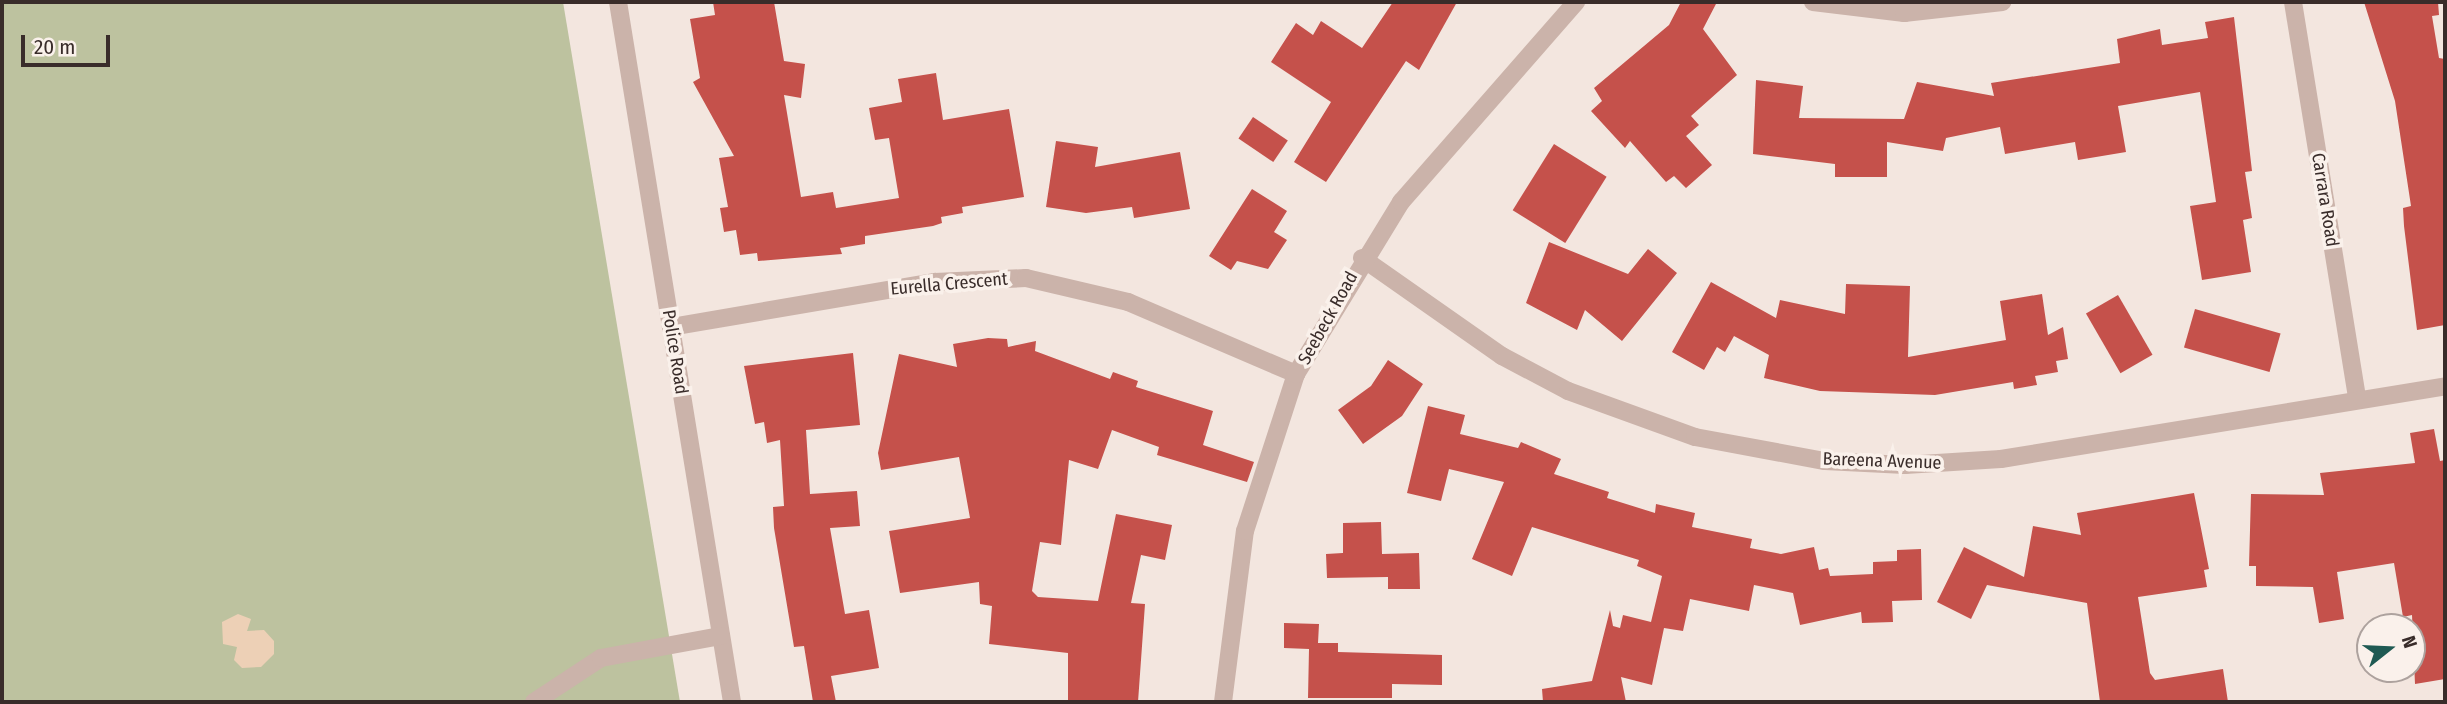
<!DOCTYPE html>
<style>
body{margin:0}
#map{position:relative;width:2447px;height:704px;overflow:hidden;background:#f3e6df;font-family:"Fira Sans Condensed",sans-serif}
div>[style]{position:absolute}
.green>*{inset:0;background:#bdc29f}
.sand>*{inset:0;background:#edd0b6}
.building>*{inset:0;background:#c5514b;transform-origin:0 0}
.minor>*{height:18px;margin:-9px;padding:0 9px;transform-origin:9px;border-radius:9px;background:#cbb3aa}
span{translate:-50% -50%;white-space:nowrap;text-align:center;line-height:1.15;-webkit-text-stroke:7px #faf1eb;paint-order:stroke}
.street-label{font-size:18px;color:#392c2a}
.frame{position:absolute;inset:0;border:4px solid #392c2a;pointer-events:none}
.north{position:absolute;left:2356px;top:613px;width:70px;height:70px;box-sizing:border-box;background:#faf1eb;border:2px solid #ada29e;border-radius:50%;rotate:72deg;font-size:19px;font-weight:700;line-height:28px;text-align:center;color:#392c2a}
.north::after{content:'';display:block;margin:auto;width:24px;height:32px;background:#1f5a53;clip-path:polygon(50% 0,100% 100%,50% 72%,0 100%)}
.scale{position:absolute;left:21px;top:35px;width:89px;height:32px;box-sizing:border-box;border:4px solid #392c2a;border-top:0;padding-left:9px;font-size:21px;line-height:24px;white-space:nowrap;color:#392c2a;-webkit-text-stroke:5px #faf1eb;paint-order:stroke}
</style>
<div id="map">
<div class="green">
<div style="clip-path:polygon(2px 2px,563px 2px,680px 702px,2px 702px)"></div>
</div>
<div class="sand">
<div style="clip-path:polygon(238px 614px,251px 619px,247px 631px,264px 630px,274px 641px,274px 654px,261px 667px,242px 668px,234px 660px,237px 647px,223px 644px,222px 622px)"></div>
</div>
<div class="building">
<div style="clip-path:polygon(713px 2px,774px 2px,784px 61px,805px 64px,801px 98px,784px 95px,801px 197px,833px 192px,836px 208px,899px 198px,889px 138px,875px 140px,869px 108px,902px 102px,898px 79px,936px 73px,943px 120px,1009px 109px,1024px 197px,962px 207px,963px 213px,941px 217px,942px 223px,933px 226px,865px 236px,865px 244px,840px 248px,842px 254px,758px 261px,757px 253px,740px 255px,736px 230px,724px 232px,720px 208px,728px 207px,719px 158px,734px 156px,693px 82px,700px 78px,690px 19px,715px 15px)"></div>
<div style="clip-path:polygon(1393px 2px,1457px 2px,1419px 70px,1406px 61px,1326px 182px,1294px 162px,1331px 102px,1271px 62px,1296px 23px,1313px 35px,1321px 21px,1362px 48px)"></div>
<div style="clip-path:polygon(1681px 2px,1717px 2px,1703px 29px,1737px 75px,1691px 116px,1699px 125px,1686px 136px,1712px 165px,1686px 188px,1674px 176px,1666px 182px,1630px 141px,1625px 148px,1591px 111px,1602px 101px,1594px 88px,1669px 25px)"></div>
<div style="clip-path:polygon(2364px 2px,2438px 2px,2439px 15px,2432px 16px,2439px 58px,2445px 59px,2445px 325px,2417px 330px,2404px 226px,2403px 208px,2411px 206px,2395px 101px)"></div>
<div style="clip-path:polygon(2234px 17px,2252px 171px,2245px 172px,2252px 218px,2243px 220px,2251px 272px,2202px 280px,2190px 206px,2216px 202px,2200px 92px,2118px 106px,2126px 152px,2078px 160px,2075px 142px,2005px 154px,2000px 127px,1946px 138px,1943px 151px,1887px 142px,1887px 177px,1835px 177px,1835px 164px,1753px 154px,1756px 80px,1803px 86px,1799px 118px,1904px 119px,1917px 82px,1994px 96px,1991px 83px,2120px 63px,2117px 39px,2160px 29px,2162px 45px,2208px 38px,2205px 22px)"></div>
<div style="left:1253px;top:117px;width:42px;height:26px;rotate:34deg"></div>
<div style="clip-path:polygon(1056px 141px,1098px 147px,1095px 167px,1180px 152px,1190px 209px,1134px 218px,1132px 207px,1086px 213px,1046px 207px)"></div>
<div style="left:1554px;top:144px;width:62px;height:78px;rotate:32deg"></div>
<div style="clip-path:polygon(1252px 189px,1287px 211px,1274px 232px,1287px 240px,1268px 269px,1237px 261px,1231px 270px,1209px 256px)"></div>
<div style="clip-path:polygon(1549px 242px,1628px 274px,1648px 249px,1677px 273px,1622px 341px,1585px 310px,1577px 330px,1526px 303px)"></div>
<div style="clip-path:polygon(1711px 282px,1776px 318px,1780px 300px,1845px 314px,1846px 284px,1910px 286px,1908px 357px,2006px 340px,2000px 301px,2042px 294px,2048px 335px,2063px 327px,2068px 359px,2056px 361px,2058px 372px,2035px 376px,2037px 385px,2014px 389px,2013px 382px,1935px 395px,1820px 391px,1764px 378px,1769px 355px,1734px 336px,1725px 352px,1717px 347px,1704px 370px,1672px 352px)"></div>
<div style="left:2118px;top:295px;width:69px;height:37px;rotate:60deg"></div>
<div style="left:2195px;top:309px;width:89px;height:40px;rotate:16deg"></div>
<div style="clip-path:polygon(988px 338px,1007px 339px,1008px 347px,1036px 341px,1035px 351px,1110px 379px,1113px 372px,1138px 381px,1136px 387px,1213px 411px,1203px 445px,1254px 462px,1247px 482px,1157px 455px,1159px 447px,1112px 430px,1098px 469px,1069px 460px,1061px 545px,1040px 542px,1032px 591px,1038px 597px,1098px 601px,1116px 514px,1172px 525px,1165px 560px,1141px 555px,1131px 603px,1145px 604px,1138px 702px,1068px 702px,1068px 653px,989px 644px,992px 606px,980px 604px,979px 582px,900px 593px,889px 531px,970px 518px,959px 457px,881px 470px,878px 453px,899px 354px,957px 367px,953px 344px)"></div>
<div style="clip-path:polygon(853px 353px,860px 425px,806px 430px,810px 494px,857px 491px,860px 526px,830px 528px,845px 614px,869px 610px,879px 668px,831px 676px,836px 702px,813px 702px,804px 646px,794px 647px,774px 528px,773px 507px,784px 506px,780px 440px,767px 443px,764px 422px,755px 424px,744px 366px)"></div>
<div style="clip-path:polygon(1388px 360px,1423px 384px,1402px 416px,1363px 444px,1338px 410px,1371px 386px)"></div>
<div style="clip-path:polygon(1428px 406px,1465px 415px,1460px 434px,1518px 448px,1521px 442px,1561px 459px,1554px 474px,1609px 492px,1607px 498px,1655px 513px,1656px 504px,1695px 513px,1692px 527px,1752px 539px,1750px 548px,1781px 554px,1814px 547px,1819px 570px,1828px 568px,1830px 576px,1873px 574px,1873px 562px,1897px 561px,1897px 550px,1921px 549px,1922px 600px,1892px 601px,1893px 622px,1862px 623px,1861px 612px,1800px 625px,1793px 593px,1754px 585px,1749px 611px,1690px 599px,1683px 631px,1664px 628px,1652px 685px,1621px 677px,1626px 702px,1543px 702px,1542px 689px,1592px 681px,1610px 610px,1613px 626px,1620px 628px,1623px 615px,1651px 622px,1662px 576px,1637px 566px,1639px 560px,1532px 527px,1512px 576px,1472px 559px,1504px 482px,1449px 469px,1441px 501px,1407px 493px)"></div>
<div style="clip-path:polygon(2434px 429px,2440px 461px,2445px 460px,2445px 679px,2415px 684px,2412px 615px,2403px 617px,2394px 563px,2337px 572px,2344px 619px,2319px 623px,2313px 587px,2256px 586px,2256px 566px,2249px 566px,2251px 494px,2324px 495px,2320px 473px,2415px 463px,2410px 433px)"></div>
<div style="clip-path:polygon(2194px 493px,2209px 569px,2204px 570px,2207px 587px,2138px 597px,2150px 673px,2155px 680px,2223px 669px,2228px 702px,2100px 702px,2087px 603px,1987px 585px,1971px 619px,1937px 602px,1964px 547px,2024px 577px,2033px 526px,2081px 535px,2077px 513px)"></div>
<div style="clip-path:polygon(1381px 522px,1382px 554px,1419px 553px,1420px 589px,1388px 589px,1388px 577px,1327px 578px,1326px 554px,1343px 553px,1343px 523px)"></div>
<div style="clip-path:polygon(1284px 623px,1319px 624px,1318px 643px,1338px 643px,1338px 652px,1442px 655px,1442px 685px,1392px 684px,1392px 698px,1308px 698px,1309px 649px,1284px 648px)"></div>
</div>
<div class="minor">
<div style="left:618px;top:2px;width:709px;rotate:80.75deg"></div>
<div style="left:1813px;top:2px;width:92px;rotate:6.9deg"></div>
<div style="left:1904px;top:13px;width:99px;rotate:-6.4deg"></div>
<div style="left:2293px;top:2px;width:402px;rotate:80.8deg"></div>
<div style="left:1362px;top:258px;width:171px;rotate:35deg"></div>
<div style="left:1502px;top:356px;width:75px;rotate:27.9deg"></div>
<div style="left:1568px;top:391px;width:135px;rotate:19.9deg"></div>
<div style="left:1695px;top:437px;width:132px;rotate:10.5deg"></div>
<div style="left:1825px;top:461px;width:80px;rotate:2.9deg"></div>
<div style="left:1905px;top:465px;width:96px;rotate:-3.6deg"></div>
<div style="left:2001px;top:459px;width:450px;rotate:-9.3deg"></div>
<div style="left:671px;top:327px;width:268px;rotate:-9.7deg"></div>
<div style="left:935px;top:282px;width:91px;rotate:-2.5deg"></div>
<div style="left:1026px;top:278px;width:105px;rotate:13.2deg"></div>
<div style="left:1128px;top:302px;width:183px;rotate:23.2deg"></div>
<div style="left:534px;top:702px;width:80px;rotate:-33.3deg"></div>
<div style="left:601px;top:658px;width:122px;rotate:-10.4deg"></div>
<div style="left:1223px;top:702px;width:172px;rotate:-82.7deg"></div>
<div style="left:1245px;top:531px;width:165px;rotate:-72deg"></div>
<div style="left:1296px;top:374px;width:202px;rotate:-58.6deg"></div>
<div style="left:1401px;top:202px;width:266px;rotate:-48.8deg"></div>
</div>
<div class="street-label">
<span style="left:2325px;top:200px;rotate:81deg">Carrara Road</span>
<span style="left:949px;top:284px;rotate:-5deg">Eurella Crescent</span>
<span style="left:1328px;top:318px;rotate:-61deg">Seebeck Road</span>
<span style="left:675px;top:352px;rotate:81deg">Police Road</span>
<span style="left:1882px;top:461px;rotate:2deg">Bareena Avenue</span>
</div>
<div class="frame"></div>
<div class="north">N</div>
<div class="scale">20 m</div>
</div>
